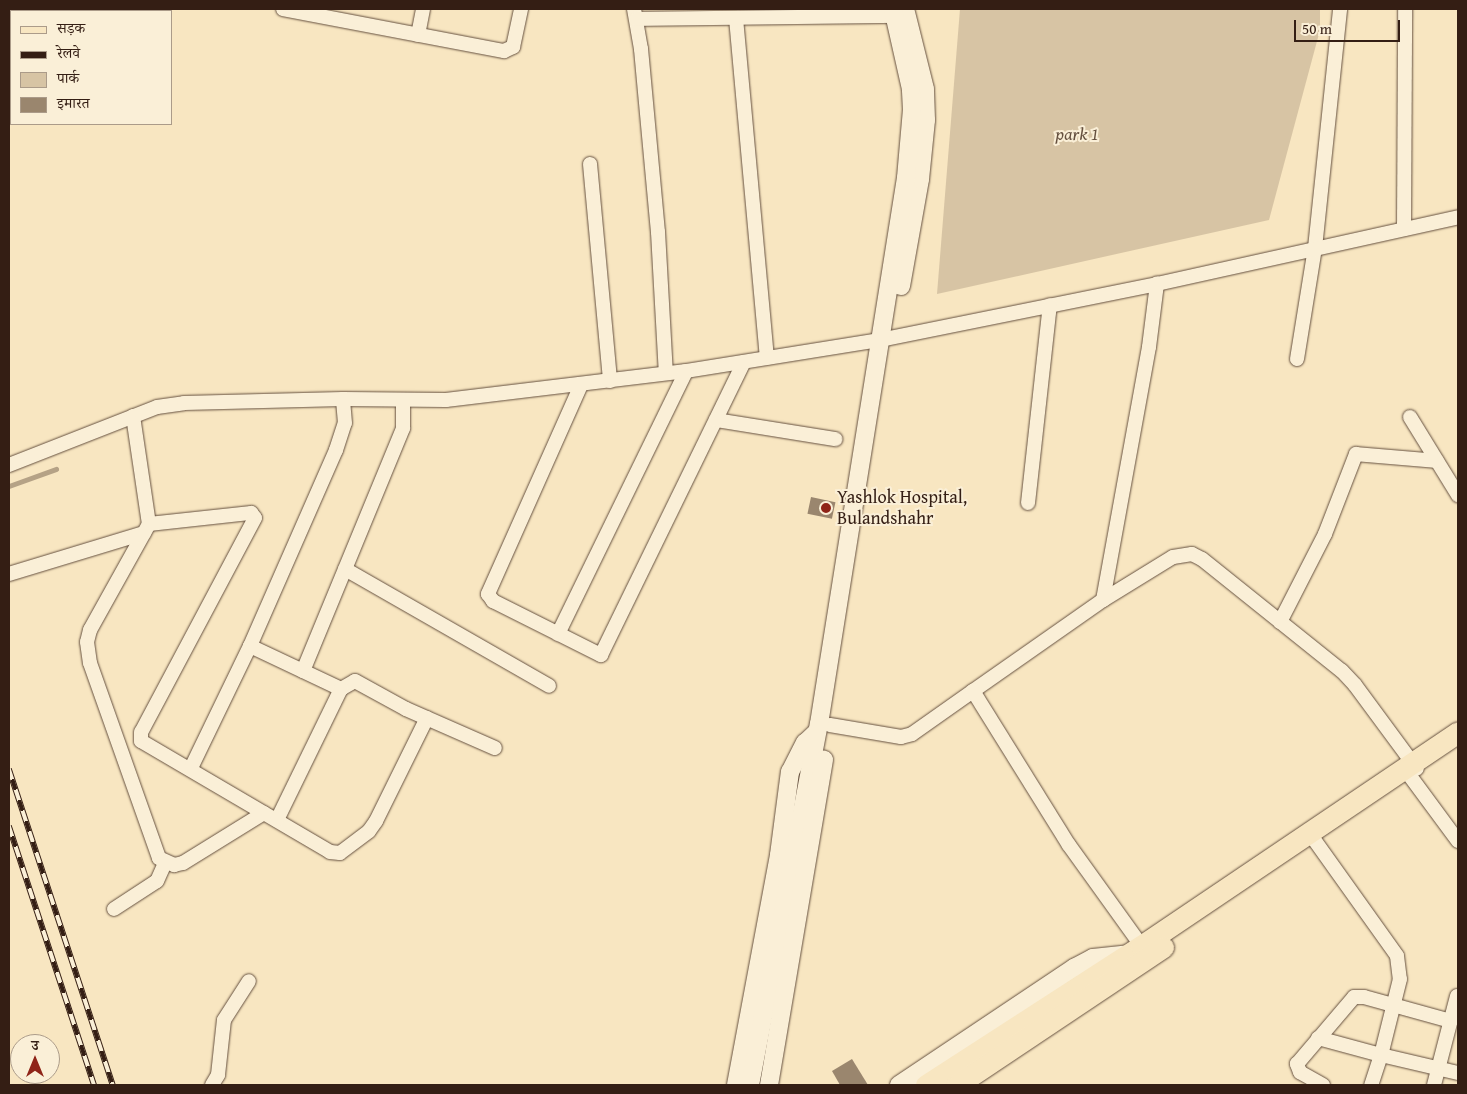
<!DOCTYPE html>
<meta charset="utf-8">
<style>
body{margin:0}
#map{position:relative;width:1467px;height:1094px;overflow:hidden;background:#f8e6c1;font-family:"Gentium Book Plus","Noto Serif Devanagari",serif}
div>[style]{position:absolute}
.green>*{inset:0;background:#d7c4a4}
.stream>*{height:4.5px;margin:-2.25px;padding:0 2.25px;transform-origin:2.25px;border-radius:2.25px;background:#b5a286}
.building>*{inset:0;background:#9a866e;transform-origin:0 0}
.roads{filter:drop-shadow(0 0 1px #65503f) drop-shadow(0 0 1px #65503f)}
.minor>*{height:14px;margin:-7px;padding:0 7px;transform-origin:7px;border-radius:7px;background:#faefd7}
.tertiary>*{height:18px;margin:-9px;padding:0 9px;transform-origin:9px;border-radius:9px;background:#faefd7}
.primary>*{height:21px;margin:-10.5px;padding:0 10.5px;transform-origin:10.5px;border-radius:10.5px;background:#f8e6c1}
.rail>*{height:5.5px;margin-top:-2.75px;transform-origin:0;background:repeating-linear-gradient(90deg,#faefd7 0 11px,#341e14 0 22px);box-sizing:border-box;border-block:1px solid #341e14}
.dots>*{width:14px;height:14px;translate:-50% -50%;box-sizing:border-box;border:2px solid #faefd7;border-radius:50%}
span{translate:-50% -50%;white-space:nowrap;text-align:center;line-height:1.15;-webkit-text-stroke:4px #faefd7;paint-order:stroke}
.park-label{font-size:18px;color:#65503f;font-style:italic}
.poi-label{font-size:18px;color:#341e14}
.left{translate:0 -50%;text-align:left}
.frame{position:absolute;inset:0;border:10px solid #341e14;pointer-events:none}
.legend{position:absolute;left:10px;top:10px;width:162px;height:115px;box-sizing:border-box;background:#faefd7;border:1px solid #ab9b89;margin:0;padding:6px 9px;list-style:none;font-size:15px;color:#341e14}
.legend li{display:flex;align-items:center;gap:10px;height:25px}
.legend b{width:25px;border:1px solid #ab9b89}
.north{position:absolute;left:10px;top:1034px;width:50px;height:50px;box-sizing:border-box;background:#faefd7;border:1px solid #ab9b89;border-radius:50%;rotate:0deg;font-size:14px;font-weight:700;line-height:20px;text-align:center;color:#341e14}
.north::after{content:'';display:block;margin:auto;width:18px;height:22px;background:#8f2418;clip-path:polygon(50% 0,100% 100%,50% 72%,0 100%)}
.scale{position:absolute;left:1294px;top:20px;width:106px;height:22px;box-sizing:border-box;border:2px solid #341e14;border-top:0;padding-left:6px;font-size:15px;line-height:18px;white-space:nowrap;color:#341e14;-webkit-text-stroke:4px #faefd7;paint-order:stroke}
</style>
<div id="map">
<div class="green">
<div style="clip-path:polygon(960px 9px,1320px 9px,1320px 30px,1269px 220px,937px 294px)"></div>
</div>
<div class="stream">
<div style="left:9px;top:486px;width:50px;rotate:-19.9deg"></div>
</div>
<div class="building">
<div style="left:811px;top:497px;width:25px;height:17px;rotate:12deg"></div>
<div style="clip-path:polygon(852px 1059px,868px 1085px,840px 1085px,832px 1071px)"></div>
</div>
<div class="roads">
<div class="minor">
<div style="left:283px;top:9px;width:225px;rotate:10.8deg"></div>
<div style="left:504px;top:51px;width:10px;rotate:-24deg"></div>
<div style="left:513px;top:47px;width:39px;rotate:-78deg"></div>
<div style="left:634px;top:9px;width:41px;rotate:80.1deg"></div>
<div style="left:641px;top:49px;width:184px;rotate:84.7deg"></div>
<div style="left:658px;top:232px;width:141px;rotate:86.8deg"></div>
<div style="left:20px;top:11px;width:2px;rotate:-90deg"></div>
<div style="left:736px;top:18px;width:341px;rotate:84.8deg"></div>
<div style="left:637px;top:19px;width:258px;rotate:-0.7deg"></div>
<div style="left:418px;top:35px;width:26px;rotate:-79deg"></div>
<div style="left:9px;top:58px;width:11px;rotate:-80deg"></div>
<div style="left:590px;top:164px;width:218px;rotate:84.7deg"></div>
<div style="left:1404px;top:229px;width:220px;rotate:-89.7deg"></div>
<div style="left:1297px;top:359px;width:112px;rotate:-80.8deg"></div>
<div style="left:1315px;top:248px;width:240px;rotate:-84deg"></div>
<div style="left:581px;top:385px;width:229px;rotate:114deg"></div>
<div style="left:488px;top:594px;width:9px;rotate:54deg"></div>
<div style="left:493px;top:601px;width:121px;rotate:26.6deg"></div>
<div style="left:601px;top:655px;width:326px;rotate:-64deg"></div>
<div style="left:133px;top:416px;width:109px;rotate:81.6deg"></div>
<div style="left:149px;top:524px;width:121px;rotate:119.1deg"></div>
<div style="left:90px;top:630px;width:12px;rotate:104deg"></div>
<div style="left:87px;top:642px;width:21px;rotate:82deg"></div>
<div style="left:90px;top:663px;width:207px;rotate:70.5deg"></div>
<div style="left:159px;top:858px;width:17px;rotate:25deg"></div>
<div style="left:174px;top:865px;width:9px;rotate:-13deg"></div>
<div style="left:183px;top:863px;width:95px;rotate:-31.7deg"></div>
<div style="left:1410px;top:417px;width:92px;rotate:58.4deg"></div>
<div style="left:716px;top:420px;width:121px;rotate:9.1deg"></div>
<div style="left:9px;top:465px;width:159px;rotate:-21.4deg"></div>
<div style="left:157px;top:407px;width:27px;rotate:-8deg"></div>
<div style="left:184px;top:403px;width:159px;rotate:-1.4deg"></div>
<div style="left:343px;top:399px;width:103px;rotate:0.6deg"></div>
<div style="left:446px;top:400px;width:242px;rotate:-6.9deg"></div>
<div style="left:686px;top:371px;width:196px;rotate:-9.1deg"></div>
<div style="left:880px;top:340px;width:283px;rotate:-11.4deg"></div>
<div style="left:1157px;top:284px;width:308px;rotate:-12.5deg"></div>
<div style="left:1028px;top:503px;width:199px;rotate:-83.7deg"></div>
<div style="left:149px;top:524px;width:103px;rotate:-6.2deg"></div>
<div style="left:251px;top:513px;width:6px;rotate:51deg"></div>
<div style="left:255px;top:518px;width:242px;rotate:118deg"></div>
<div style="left:141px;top:732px;width:9px;rotate:90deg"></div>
<div style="left:141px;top:741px;width:219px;rotate:30.4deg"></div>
<div style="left:330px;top:852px;width:10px;rotate:6deg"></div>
<div style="left:340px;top:853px;width:36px;rotate:-37deg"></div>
<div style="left:369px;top:831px;width:12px;rotate:-55deg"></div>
<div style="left:376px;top:821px;width:115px;rotate:-63.7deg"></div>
<div style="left:345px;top:569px;width:235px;rotate:29.8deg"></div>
<div style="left:9px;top:574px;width:141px;rotate:-16.9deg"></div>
<div style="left:1103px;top:600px;width:257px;rotate:-79.7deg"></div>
<div style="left:1149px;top:347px;width:64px;rotate:-82.8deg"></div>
<div style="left:1280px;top:622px;width:99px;rotate:-62.9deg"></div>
<div style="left:1325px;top:534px;width:86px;rotate:-68.8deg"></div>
<div style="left:1356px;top:454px;width:81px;rotate:4.9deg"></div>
<div style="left:558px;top:634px;width:292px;rotate:-64deg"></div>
<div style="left:250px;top:646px;width:101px;rotate:25.3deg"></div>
<div style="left:341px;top:689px;width:16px;rotate:-30deg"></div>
<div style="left:355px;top:681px;width:58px;rotate:28.8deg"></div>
<div style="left:406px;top:709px;width:97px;rotate:23.7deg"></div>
<div style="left:303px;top:671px;width:263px;rotate:-67.6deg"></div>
<div style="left:403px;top:428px;width:27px;rotate:-90deg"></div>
<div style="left:973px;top:691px;width:159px;rotate:-35deg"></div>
<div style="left:1103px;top:600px;width:82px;rotate:-31.6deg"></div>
<div style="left:1173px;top:557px;width:19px;rotate:-9deg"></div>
<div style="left:1192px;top:554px;width:11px;rotate:27deg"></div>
<div style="left:1202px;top:559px;width:179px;rotate:38.7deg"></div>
<div style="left:1342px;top:671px;width:19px;rotate:47deg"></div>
<div style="left:1355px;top:685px;width:104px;rotate:53.6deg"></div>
<div style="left:830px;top:725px;width:72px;rotate:9.6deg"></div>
<div style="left:901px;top:737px;width:11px;rotate:-15deg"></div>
<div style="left:912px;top:734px;width:75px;rotate:-35.2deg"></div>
<div style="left:973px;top:691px;width:181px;rotate:58.1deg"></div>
<div style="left:1069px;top:845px;width:132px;rotate:54.3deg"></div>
<div style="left:191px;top:768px;width:136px;rotate:-64.2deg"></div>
<div style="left:250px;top:646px;width:214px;rotate:-66.3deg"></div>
<div style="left:336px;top:450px;width:28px;rotate:-72deg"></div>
<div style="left:345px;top:423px;width:24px;rotate:-95deg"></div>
<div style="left:1410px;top:776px;width:81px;rotate:53.6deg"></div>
<div style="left:277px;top:820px;width:146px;rotate:-64deg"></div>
<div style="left:1308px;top:831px;width:153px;rotate:54.5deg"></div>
<div style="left:1397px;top:956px;width:23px;rotate:83deg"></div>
<div style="left:1400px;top:979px;width:78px;rotate:104deg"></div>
<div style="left:1381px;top:1055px;width:79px;rotate:13.2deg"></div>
<div style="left:114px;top:909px;width:51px;rotate:-33.1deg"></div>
<div style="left:157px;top:881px;width:20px;rotate:-66deg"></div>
<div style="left:1318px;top:1038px;width:65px;rotate:15.1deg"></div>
<div style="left:1381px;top:1055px;width:32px;rotate:108deg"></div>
<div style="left:212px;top:1085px;width:12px;rotate:-59deg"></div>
<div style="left:218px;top:1075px;width:55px;rotate:-83.8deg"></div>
<div style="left:224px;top:1020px;width:46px;rotate:-57.3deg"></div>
<div style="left:1323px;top:1085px;width:26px;rotate:-151deg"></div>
<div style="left:1300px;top:1072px;width:9px;rotate:-111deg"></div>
<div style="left:1297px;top:1064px;width:88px;rotate:-49.6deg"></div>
<div style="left:1354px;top:997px;width:10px"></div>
<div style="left:1364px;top:997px;width:90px;rotate:15.4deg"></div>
<div style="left:1434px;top:1085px;width:92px;rotate:-75.5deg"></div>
</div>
<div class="tertiary">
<div style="left:901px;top:286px;width:109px;rotate:-79.9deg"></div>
<div style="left:920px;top:179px;width:59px;rotate:-84.2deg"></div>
<div style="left:926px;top:120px;width:31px;rotate:-92deg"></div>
<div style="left:925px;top:89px;width:82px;rotate:-104deg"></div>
<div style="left:736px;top:1085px;width:234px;rotate:-79.4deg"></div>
<div style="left:779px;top:855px;width:84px;rotate:-82.5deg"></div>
<div style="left:790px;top:772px;width:33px;rotate:-63deg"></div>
<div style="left:805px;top:743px;width:16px;rotate:-43deg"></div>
<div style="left:750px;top:1085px;width:368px;rotate:-79.2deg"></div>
<div style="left:819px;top:724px;width:553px;rotate:-80.95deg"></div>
<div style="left:906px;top:178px;width:68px;rotate:-85deg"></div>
<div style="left:912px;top:110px;width:21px;rotate:-93deg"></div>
<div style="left:911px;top:89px;width:82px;rotate:-102.7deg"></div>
<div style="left:769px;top:1085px;width:330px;rotate:-80.4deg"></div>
<div style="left:899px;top:1085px;width:211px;rotate:-33.8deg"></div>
<div style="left:1074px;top:968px;width:21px;rotate:-28deg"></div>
<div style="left:1093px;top:958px;width:31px;rotate:-6deg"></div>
</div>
<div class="primary">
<div style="left:926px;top:1085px;width:256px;rotate:-32.9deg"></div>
<div style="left:1141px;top:946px;width:382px;rotate:-34deg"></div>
<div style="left:957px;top:1085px;width:248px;rotate:-33.8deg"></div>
</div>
</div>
<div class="rail">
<div style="left:9px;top:769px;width:333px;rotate:71.8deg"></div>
<div style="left:9px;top:826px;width:273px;rotate:71.8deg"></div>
</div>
<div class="dots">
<div style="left:826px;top:508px;background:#8f2418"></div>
</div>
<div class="park-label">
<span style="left:1077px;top:134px">park 1</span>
</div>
<div class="poi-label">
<span class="left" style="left:837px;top:508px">Yashlok Hospital,<br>Bulandshahr</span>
</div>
<div class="frame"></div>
<ul class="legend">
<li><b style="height:6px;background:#f8e6c1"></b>सड़क</li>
<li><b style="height:6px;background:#341e14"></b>रेलवे</li>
<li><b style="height:14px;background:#d7c4a4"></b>पार्क</li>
<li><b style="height:14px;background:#9a866e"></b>इमारत</li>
</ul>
<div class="north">उ</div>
<div class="scale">50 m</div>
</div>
